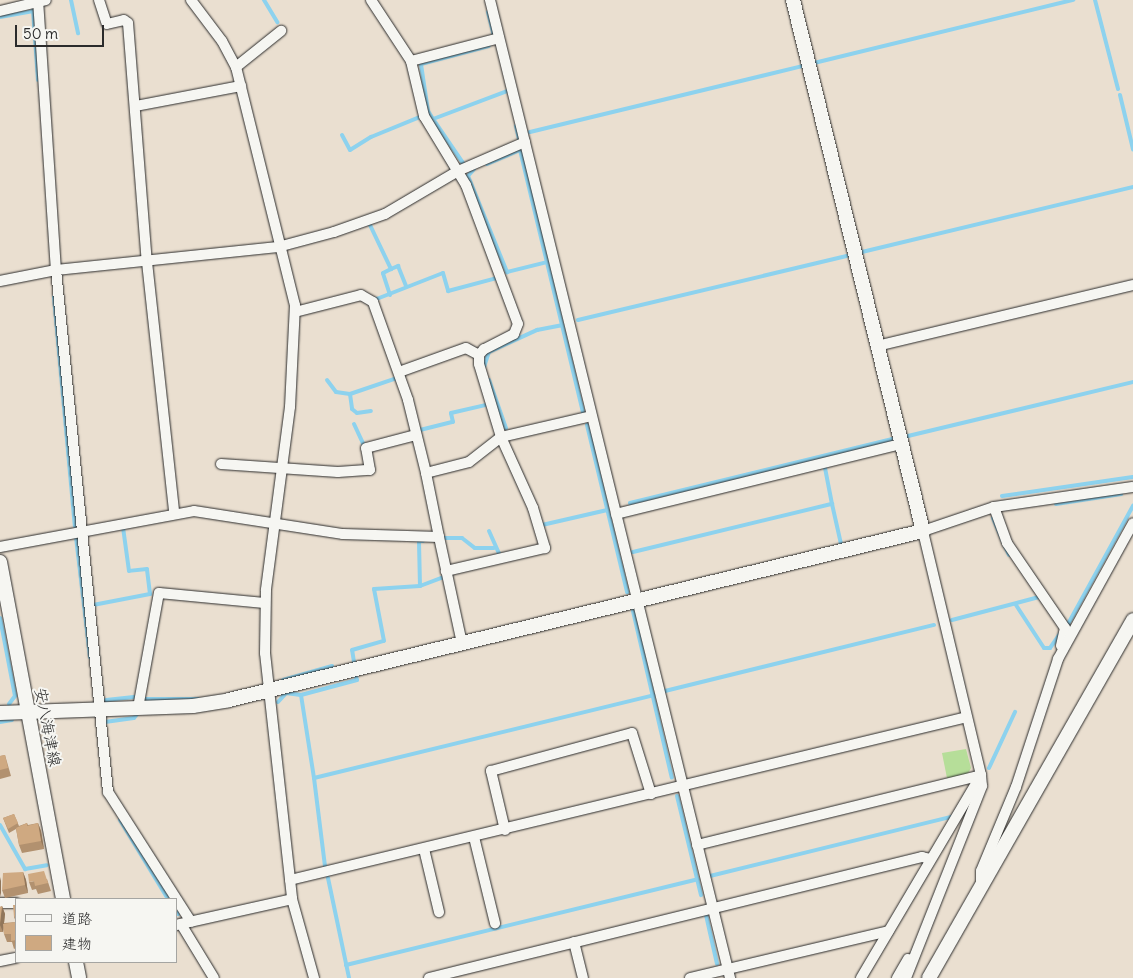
<!DOCTYPE html>
<meta charset="utf-8">
<style>
body{margin:0}
#map{position:relative;width:1133px;height:978px;overflow:hidden;background:#eadfd0;font-family:Delius,"Klee One",sans-serif}
div>[style]{position:absolute}
.green>*{inset:0;background:#b6de99}
.stream>*{height:4px;margin:-2px;padding:0 2px;transform-origin:2px;border-radius:2px;background:#8dd2ee}
.roads{filter:drop-shadow(0 0 1px #2b2b2b) drop-shadow(0 0 1px #2b2b2b)}
.street>*{height:10px;margin:-5px;padding:0 5px;transform-origin:5px;border-radius:5px;background:#f6f6f2}
.secondary>*{height:14px;margin:-7px;padding:0 7px;transform-origin:7px;border-radius:7px;background:#f6f6f2}
.wall>*{inset:0;background:#b2916f}
.shaded-wall>*{inset:0;background:#91765a}
.building>*{inset:0;background:#cfa981}
span{translate:-50% -50%;white-space:nowrap;text-align:center;line-height:1.15;-webkit-text-stroke:4px #f6f6f2;paint-order:stroke}
.street-label{font-size:16px;color:#2b2b2b}
.legend{position:absolute;left:15px;top:898px;width:162px;height:65px;box-sizing:border-box;background:#f6f6f2;border:1px solid #a5a5a2;margin:0;padding:6px 9px;list-style:none;font-size:15px;color:#2b2b2b}
.legend li{display:flex;align-items:center;gap:10px;height:25px}
.legend b{width:25px;border:1px solid #a5a5a2}
.scale{position:absolute;left:15px;top:25px;width:89px;height:22px;box-sizing:border-box;border:2px solid #2b2b2b;border-top:0;padding-left:6px;font-size:15px;line-height:18px;white-space:nowrap;color:#2b2b2b;-webkit-text-stroke:4px #f6f6f2;paint-order:stroke}
</style>
<div id="map">
<div class="green">
<div style="clip-path:polygon(966px 749px,971px 768px,967px 775px,947px 778px,942px 753px)"></div>
</div>
<div class="stream">
<div style="left:71px;top:0;width:34px;rotate:78deg"></div>
<div style="left:264px;top:0;width:26px;rotate:59deg"></div>
<div style="left:1095px;top:0;width:92px;rotate:75.5deg"></div>
<div style="left:33px;top:10px;width:70px;rotate:85.9deg"></div>
<div style="left:488px;top:12px;width:25px;rotate:76deg"></div>
<div style="left:0;top:17px;width:34px;rotate:-10deg"></div>
<div style="left:814px;top:63px;width:267px;rotate:-13.7deg"></div>
<div style="left:1120px;top:95px;width:56px;rotate:76.5deg"></div>
<div style="left:433px;top:119px;width:9px;rotate:-122deg"></div>
<div style="left:428px;top:111px;width:48px;rotate:-98.5deg"></div>
<div style="left:421px;top:64px;width:70px;rotate:-14.8deg"></div>
<div style="left:516px;top:126px;width:13px;rotate:77deg"></div>
<div style="left:530px;top:132px;width:281px;rotate:-13.6deg"></div>
<div style="left:342px;top:135px;width:17px;rotate:62deg"></div>
<div style="left:350px;top:150px;width:25px;rotate:-32deg"></div>
<div style="left:371px;top:137px;width:53px;rotate:-22.2deg"></div>
<div style="left:463px;top:163px;width:53px;rotate:-124.3deg"></div>
<div style="left:433px;top:119px;width:79px;rotate:-20.7deg"></div>
<div style="left:487px;top:164px;width:36px;rotate:-23deg"></div>
<div style="left:520px;top:150px;width:270px;rotate:76.5deg"></div>
<div style="left:468px;top:176px;width:9px;rotate:-49deg"></div>
<div style="left:468px;top:176px;width:104px;rotate:67.9deg"></div>
<div style="left:507px;top:272px;width:41px;rotate:-14deg"></div>
<div style="left:370px;top:225px;width:49px;rotate:64.5deg"></div>
<div style="left:391px;top:269px;width:8px;rotate:-23deg"></div>
<div style="left:398px;top:266px;width:22px;rotate:68deg"></div>
<div style="left:862px;top:252px;width:279px;rotate:-13.5deg"></div>
<div style="left:390px;top:295px;width:23px;rotate:-108deg"></div>
<div style="left:383px;top:273px;width:9px;rotate:-27deg"></div>
<div style="left:54px;top:297px;width:230px;rotate:84.8deg"></div>
<div style="left:374px;top:300px;width:74px;rotate:-21.4deg"></div>
<div style="left:443px;top:273px;width:19px;rotate:74deg"></div>
<div style="left:448px;top:291px;width:51px;rotate:-14.9deg"></div>
<div style="left:578px;top:320px;width:276px;rotate:-13.4deg"></div>
<div style="left:484px;top:367px;width:16px;rotate:-72deg"></div>
<div style="left:489px;top:352px;width:53px;rotate:-24.6deg"></div>
<div style="left:537px;top:330px;width:25px;rotate:-11deg"></div>
<div style="left:327px;top:380px;width:15px;rotate:53deg"></div>
<div style="left:336px;top:392px;width:14px;rotate:8deg"></div>
<div style="left:350px;top:394px;width:50px;rotate:-18.8deg"></div>
<div style="left:489px;top:380px;width:51px;rotate:70.5deg"></div>
<div style="left:350px;top:394px;width:15px;rotate:82deg"></div>
<div style="left:352px;top:409px;width:6px;rotate:39deg"></div>
<div style="left:357px;top:413px;width:14px;rotate:-8deg"></div>
<div style="left:354px;top:424px;width:23px;rotate:65deg"></div>
<div style="left:587px;top:425px;width:172px;rotate:76.5deg"></div>
<div style="left:420px;top:430px;width:34px;rotate:-14deg"></div>
<div style="left:453px;top:422px;width:9px;rotate:-103deg"></div>
<div style="left:451px;top:413px;width:35px;rotate:-13deg"></div>
<div style="left:908px;top:436px;width:231px;rotate:-13.5deg"></div>
<div style="left:1002px;top:496px;width:132px;rotate:-8.3deg"></div>
<div style="left:630px;top:503px;width:270px;rotate:-13.7deg"></div>
<div style="left:832px;top:504px;width:41px;rotate:77.3deg"></div>
<div style="left:1056px;top:504px;width:66px;rotate:-8.7deg"></div>
<div style="left:993px;top:518px;width:40px;rotate:66.6deg"></div>
<div style="left:542px;top:525px;width:67px;rotate:-13deg"></div>
<div style="left:489px;top:531px;width:27px;rotate:66deg"></div>
<div style="left:76px;top:537px;width:121px;rotate:83.3deg"></div>
<div style="left:442px;top:538px;width:20px"></div>
<div style="left:462px;top:538px;width:16px;rotate:38deg"></div>
<div style="left:475px;top:548px;width:19px"></div>
<div style="left:633px;top:552px;width:205px;rotate:-13.6deg"></div>
<div style="left:832px;top:504px;width:37px;rotate:-101deg"></div>
<div style="left:420px;top:586px;width:25px;rotate:-21deg"></div>
<div style="left:93px;top:605px;width:58px;rotate:-10.9deg"></div>
<div style="left:150px;top:594px;width:25px;rotate:-97deg"></div>
<div style="left:147px;top:569px;width:18px;rotate:174deg"></div>
<div style="left:129px;top:571px;width:44px;rotate:-97.8deg"></div>
<div style="left:1016px;top:605px;width:51px;rotate:56.9deg"></div>
<div style="left:1044px;top:648px;width:6px"></div>
<div style="left:1050px;top:648px;width:19px;rotate:-55deg"></div>
<div style="left:633px;top:611px;width:171px;rotate:76.9deg"></div>
<div style="left:0;top:618px;width:79px;rotate:79.1deg"></div>
<div style="left:15px;top:696px;width:10px;rotate:127deg"></div>
<div style="left:952px;top:620px;width:90px;rotate:-14.8deg"></div>
<div style="left:1068px;top:624px;width:135px;rotate:-61.2deg"></div>
<div style="left:354px;top:662px;width:12px;rotate:-99deg"></div>
<div style="left:352px;top:650px;width:33px;rotate:-16deg"></div>
<div style="left:384px;top:641px;width:53px;rotate:-100.9deg"></div>
<div style="left:374px;top:589px;width:46px;rotate:-3.7deg"></div>
<div style="left:420px;top:586px;width:45px;rotate:-91.3deg"></div>
<div style="left:419px;top:541px;width:4px"></div>
<div style="left:283px;top:680px;width:51px;rotate:-15.9deg"></div>
<div style="left:665px;top:691px;width:277px;rotate:-13.8deg"></div>
<div style="left:301px;top:695px;width:84px;rotate:81.1deg"></div>
<div style="left:314px;top:778px;width:350px;rotate:-13.7deg"></div>
<div style="left:144px;top:699px;width:54px"></div>
<div style="left:106px;top:700px;width:28px;rotate:-6deg"></div>
<div style="left:278px;top:702px;width:12px;rotate:-48deg"></div>
<div style="left:286px;top:693px;width:15px;rotate:8deg"></div>
<div style="left:301px;top:695px;width:58px;rotate:-15deg"></div>
<div style="left:357px;top:680px;width:3px;rotate:-108deg"></div>
<div style="left:0;top:722px;width:12px;rotate:-9deg"></div>
<div style="left:105px;top:722px;width:29px;rotate:-8deg"></div>
<div style="left:134px;top:718px;width:5px;rotate:-53deg"></div>
<div style="left:989px;top:768px;width:62px;rotate:-65.1deg"></div>
<div style="left:314px;top:778px;width:89px;rotate:82.9deg"></div>
<div style="left:677px;top:796px;width:102px;rotate:76.4deg"></div>
<div style="left:120px;top:820px;width:92px;rotate:58.7deg"></div>
<div style="left:0;top:825px;width:51px;rotate:60.4deg"></div>
<div style="left:25px;top:869px;width:22px;rotate:-10deg"></div>
<div style="left:710px;top:876px;width:248px;rotate:-13.8deg"></div>
<div style="left:328px;top:878px;width:102px;rotate:78.1deg"></div>
<div style="left:176px;top:912px;width:3px;rotate:45deg"></div>
<div style="left:706px;top:915px;width:50px;rotate:77.3deg"></div>
<div style="left:346px;top:965px;width:362px;rotate:-13.7deg"></div>
</div>
<div class="roads">
<div class="street">
<div style="left:38px;top:0;width:271px;rotate:86.2deg"></div>
<div style="left:56px;top:270px;width:525px;rotate:84.31deg"></div>
<div style="left:108px;top:792px;width:154px;rotate:57.4deg"></div>
<div style="left:99px;top:0;width:25px;rotate:72deg"></div>
<div style="left:107px;top:24px;width:17px;rotate:-13deg"></div>
<div style="left:124px;top:20px;width:5px;rotate:37deg"></div>
<div style="left:128px;top:23px;width:240px;rotate:85.5deg"></div>
<div style="left:147px;top:262px;width:251px;rotate:83.8deg"></div>
<div style="left:191px;top:0;width:51px;rotate:52.9deg"></div>
<div style="left:222px;top:41px;width:30px;rotate:62deg"></div>
<div style="left:236px;top:67px;width:245px;rotate:76.1deg"></div>
<div style="left:295px;top:305px;width:102px;rotate:92.8deg"></div>
<div style="left:290px;top:407px;width:185px;rotate:97.5deg"></div>
<div style="left:266px;top:590px;width:63px;rotate:90.9deg"></div>
<div style="left:265px;top:653px;width:247px;rotate:83.7deg"></div>
<div style="left:292px;top:899px;width:82px;rotate:74.4deg"></div>
<div style="left:371px;top:0;width:73px;rotate:56.7deg"></div>
<div style="left:411px;top:61px;width:91px;rotate:-14.6deg"></div>
<div style="left:490px;top:0;width:1007px;rotate:76.21deg"></div>
<div style="left:0;top:11px;width:47px;rotate:-13.4deg"></div>
<div style="left:411px;top:61px;width:57px;rotate:76.7deg"></div>
<div style="left:424px;top:116px;width:81px;rotate:58.7deg"></div>
<div style="left:466px;top:185px;width:148px;rotate:69.5deg"></div>
<div style="left:518px;top:324px;width:11px;rotate:112deg"></div>
<div style="left:514px;top:334px;width:34px;rotate:153deg"></div>
<div style="left:484px;top:349px;width:8px;rotate:130deg"></div>
<div style="left:479px;top:355px;width:9px;rotate:90deg"></div>
<div style="left:479px;top:364px;width:76px;rotate:73.2deg"></div>
<div style="left:501px;top:437px;width:92px;rotate:-13.1deg"></div>
<div style="left:236px;top:67px;width:58px;rotate:-38.7deg"></div>
<div style="left:136px;top:106px;width:107px;rotate:-10.8deg"></div>
<div style="left:0;top:281px;width:57px;rotate:-11.1deg"></div>
<div style="left:56px;top:270px;width:223px;rotate:-5.9deg"></div>
<div style="left:278px;top:247px;width:58px;rotate:-15deg"></div>
<div style="left:334px;top:232px;width:54px;rotate:-19.4deg"></div>
<div style="left:385px;top:214px;width:85px;rotate:-30.5deg"></div>
<div style="left:458px;top:171px;width:73px;rotate:-23.4deg"></div>
<div style="left:295px;top:312px;width:68px;rotate:-14.4deg"></div>
<div style="left:361px;top:295px;width:14px;rotate:30deg"></div>
<div style="left:373px;top:302px;width:104px;rotate:70.3deg"></div>
<div style="left:408px;top:400px;width:75px;rotate:76.1deg"></div>
<div style="left:877px;top:346px;width:263px;rotate:-13.4deg"></div>
<div style="left:399px;top:372px;width:71px;rotate:-19.7deg"></div>
<div style="left:466px;top:348px;width:15px;rotate:28deg"></div>
<div style="left:221px;top:464px;width:117px;rotate:3.9deg"></div>
<div style="left:338px;top:472px;width:32px;rotate:-4deg"></div>
<div style="left:370px;top:470px;width:22px;rotate:-100deg"></div>
<div style="left:366px;top:448px;width:52px;rotate:-14.6deg"></div>
<div style="left:994px;top:507px;width:38px;rotate:70deg"></div>
<div style="left:1007px;top:543px;width:103px;rotate:55.7deg"></div>
<div style="left:1065px;top:628px;width:18px;rotate:103deg"></div>
<div style="left:616px;top:514px;width:293px;rotate:-13.8deg"></div>
<div style="left:439px;top:537px;width:65px;rotate:-101.5deg"></div>
<div style="left:426px;top:473px;width:44px;rotate:-14.3deg"></div>
<div style="left:469px;top:462px;width:41px;rotate:-38deg"></div>
<div style="left:501px;top:437px;width:78px;rotate:65.7deg"></div>
<div style="left:533px;top:508px;width:42px;rotate:73.3deg"></div>
<div style="left:545px;top:548px;width:102px;rotate:166.9deg"></div>
<div style="left:0;top:547px;width:197px;rotate:-10.5deg"></div>
<div style="left:194px;top:511px;width:151px;rotate:8.8deg"></div>
<div style="left:343px;top:534px;width:96px;rotate:1.8deg"></div>
<div style="left:439px;top:537px;width:108px;rotate:77.8deg"></div>
<div style="left:138px;top:708px;width:117px;rotate:-79.7deg"></div>
<div style="left:159px;top:593px;width:106px;rotate:5.4deg"></div>
<div style="left:505px;top:830px;width:61px;rotate:-103.3deg"></div>
<div style="left:491px;top:771px;width:146px;rotate:-15.1deg"></div>
<div style="left:632px;top:733px;width:64px;rotate:72.7deg"></div>
<div style="left:474px;top:837px;width:89px;rotate:76.3deg"></div>
<div style="left:697px;top:845px;width:292px;rotate:-13.8deg"></div>
<div style="left:981px;top:775px;width:11px;rotate:85deg"></div>
<div style="left:982px;top:786px;width:206px;rotate:111.6deg"></div>
<div style="left:424px;top:849px;width:65px;rotate:76.6deg"></div>
<div style="left:290px;top:880px;width:696px;rotate:-13.54deg"></div>
<div style="left:981px;top:885px;width:14px;rotate:-90deg"></div>
<div style="left:981px;top:871px;width:91px;rotate:-67.4deg"></div>
<div style="left:1016px;top:787px;width:135px;rotate:-71.8deg"></div>
<div style="left:1058px;top:659px;width:155px;rotate:-61.1deg"></div>
<div style="left:0;top:903px;width:16px"></div>
<div style="left:181px;top:924px;width:63px;rotate:58.6deg"></div>
<div style="left:176px;top:925px;width:119px;rotate:-12.6deg"></div>
<div style="left:574px;top:942px;width:37px;rotate:76deg"></div>
<div style="left:0;top:961px;width:16px;rotate:-11deg"></div>
<div style="left:429px;top:978px;width:508px;rotate:-13.79deg"></div>
<div style="left:922px;top:857px;width:8px;rotate:14deg"></div>
<div style="left:690px;top:978px;width:204px;rotate:-13.3deg"></div>
<div style="left:861px;top:978px;width:236px;rotate:-59.4deg"></div>
<div style="left:981px;top:775px;width:251px;rotate:-103.4deg"></div>
<div style="left:923px;top:531px;width:75px;rotate:-18.7deg"></div>
<div style="left:994px;top:507px;width:140px;rotate:-8.2deg"></div>
<div style="left:897px;top:978px;width:22px;rotate:-60deg"></div>
</div>
<div class="secondary">
<div style="left:0;top:562px;width:343px;rotate:79.4deg"></div>
<div style="left:0;top:713px;width:193px;rotate:-2.1deg"></div>
<div style="left:193px;top:706px;width:36px;rotate:-9deg"></div>
<div style="left:229px;top:700px;width:714px;rotate:-13.69deg"></div>
<div style="left:923px;top:531px;width:547px;rotate:-103.76deg"></div>
<div style="left:76px;top:962px;width:16px;rotate:79deg"></div>
<div style="left:929px;top:978px;width:412px;rotate:-60.3deg"></div>
</div>
</div>
<div class="wall">
<div style="clip-path:polygon(5px 755px,11px 776px,0 779px,0 756px)"></div>
<div style="clip-path:polygon(14px 814px,19px 826px,27px 823px,28px 825px,38px 823px,41px 831px,44px 849px,22px 853px,19px 845px,16px 829px,9px 833px,3px 818px)"></div>
<div style="clip-path:polygon(23px 872px,26px 880px,28px 893px,5px 898px,2px 890px)"></div>
<div style="clip-path:polygon(47px 879px,51px 891px,38px 894px,36px 889px,32px 890px,29px 882px)"></div>
<div style="clip-path:polygon(16px 905px,16px 948px,14px 949px,12px 942px,7px 942px,4px 934px,3px 927px,3px 932px,0 932px,0 907px,2px 906px,5px 914px,4px 923px,16px 922px,14px 917px)"></div>
</div>
<div class="shaded-wall">
<div style="clip-path:polygon(38px 823px,41px 831px,44px 849px,41px 841px)"></div>
<div style="clip-path:polygon(23px 872px,26px 880px,28px 893px,25px 885px)"></div>
<div style="clip-path:polygon(0 877px,1px 881px,1px 897px,0 893px)"></div>
<div style="clip-path:polygon(2px 906px,5px 914px,3px 932px,0 925px)"></div>
</div>
<div class="building">
<div style="clip-path:polygon(5px 755px,8px 768px,0 770px,0 756px)"></div>
<div style="clip-path:polygon(14px 814px,18px 823px,8px 829px,3px 818px)"></div>
<div style="clip-path:polygon(27px 823px,27px 826px,38px 823px,41px 841px,19px 845px,16px 828px)"></div>
<div style="clip-path:polygon(44px 871px,48px 883px,35px 886px,34px 881px,29px 882px,28px 874px)"></div>
<div style="clip-path:polygon(23px 872px,25px 885px,2px 890px,3px 873px)"></div>
<div style="clip-path:polygon(13px 905px,16px 905px,16px 916px,14px 917px)"></div>
<div style="clip-path:polygon(2px 906px,0 922px,0 907px)"></div>
<div style="clip-path:polygon(16px 922px,16px 940px,11px 941px,11px 934px,4px 934px,3px 924px)"></div>
</div>
<div class="street-label">
<span style="left:48px;top:727px;rotate:79deg">安八海津線</span>
</div>
<ul class="legend">
<li><b style="height:6px;background:#f6f6f2"></b>道路</li>
<li><b style="height:14px;background:#cfa981"></b>建物</li>
</ul>
<div class="scale">50 m</div>
</div>
